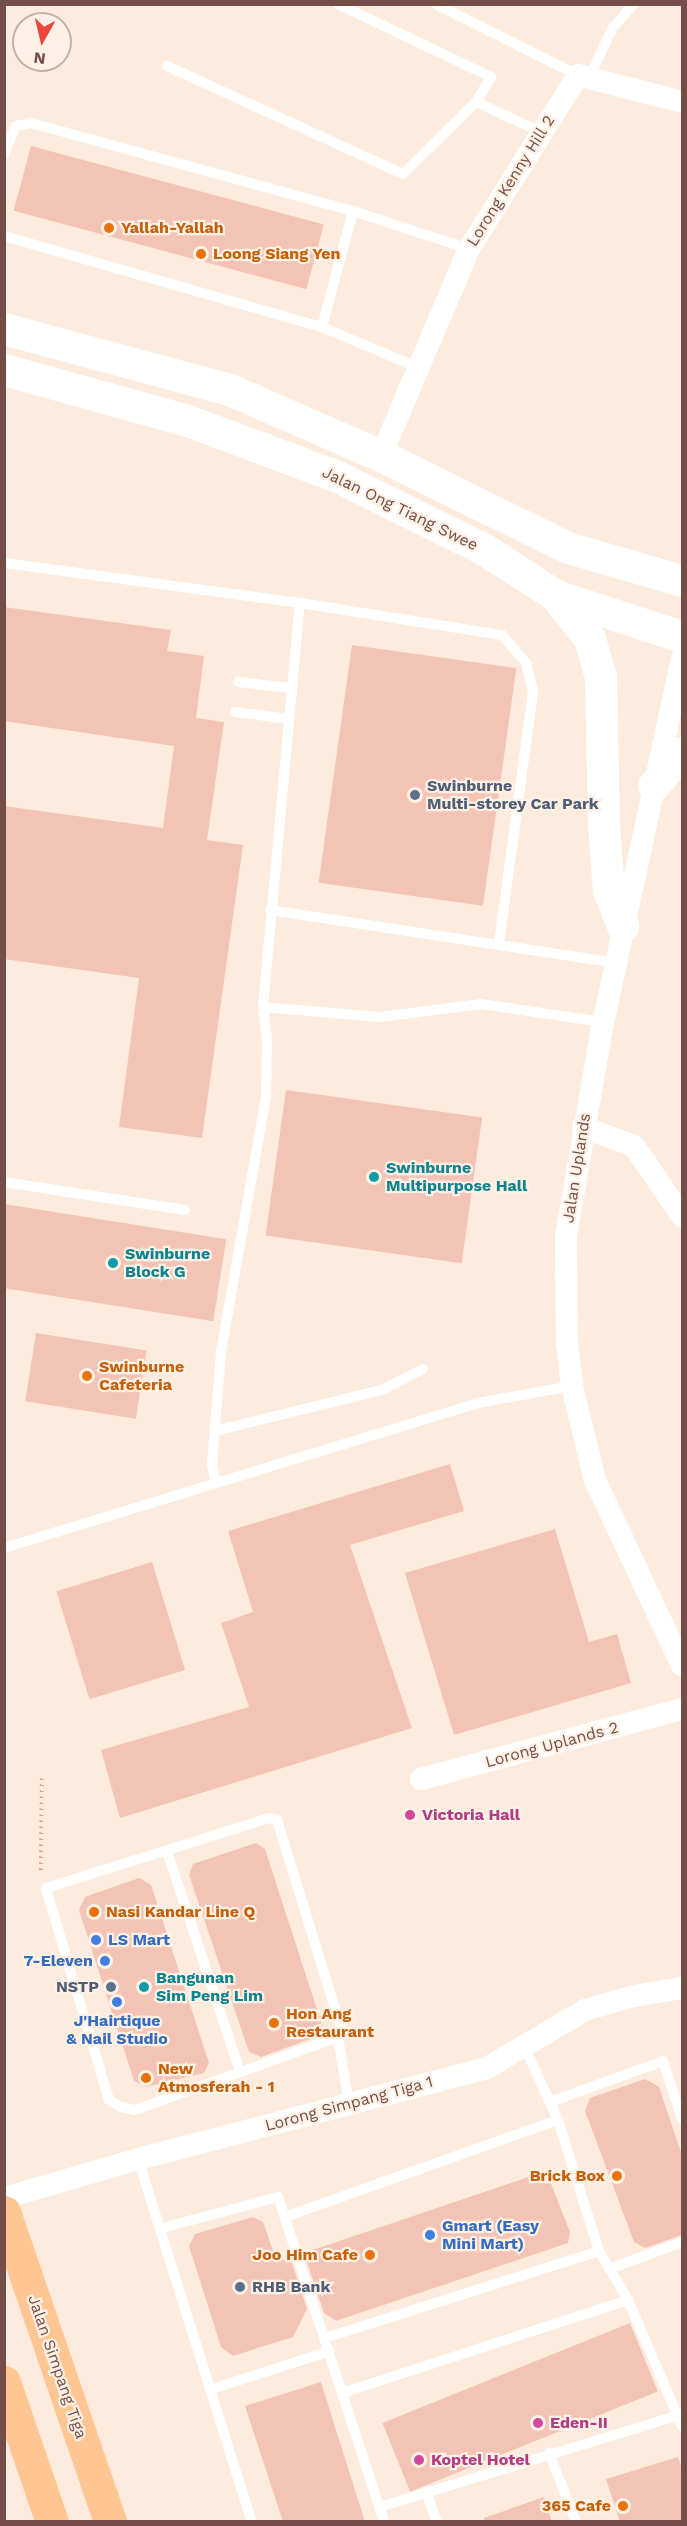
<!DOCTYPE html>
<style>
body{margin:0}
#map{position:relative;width:687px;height:2526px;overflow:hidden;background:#fdecde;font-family:"Work Sans",sans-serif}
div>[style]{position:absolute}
.building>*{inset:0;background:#f3c3b5;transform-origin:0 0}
.path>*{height:4px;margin-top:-2px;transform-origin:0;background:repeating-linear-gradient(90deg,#d8a699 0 1.5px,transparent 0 6px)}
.service>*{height:10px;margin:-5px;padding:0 5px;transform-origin:5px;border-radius:5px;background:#fff}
.minor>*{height:22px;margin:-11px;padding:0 11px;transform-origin:11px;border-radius:11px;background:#fff}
.secondary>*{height:32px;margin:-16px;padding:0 16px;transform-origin:16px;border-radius:16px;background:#fff}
.primary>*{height:33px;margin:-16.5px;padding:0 16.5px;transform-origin:16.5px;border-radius:16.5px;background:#ffc593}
.dots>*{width:16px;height:16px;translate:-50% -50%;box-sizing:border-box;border:3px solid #fff1e5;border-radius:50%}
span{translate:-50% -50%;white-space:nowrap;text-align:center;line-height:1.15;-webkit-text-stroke:4.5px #fff1e5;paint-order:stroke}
.street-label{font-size:16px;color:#744e46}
.food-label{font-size:16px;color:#c56008;font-weight:700}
.left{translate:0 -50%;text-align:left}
.right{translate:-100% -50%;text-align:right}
.service-label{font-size:16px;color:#4e5e75;font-weight:700}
.culture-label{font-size:16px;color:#0d838f;font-weight:700}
.hotel-label{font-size:16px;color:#b23c85;font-weight:700}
.shop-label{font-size:16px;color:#366cbe;font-weight:700}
.frame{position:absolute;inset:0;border:6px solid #744e46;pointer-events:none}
.north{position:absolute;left:12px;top:12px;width:60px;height:60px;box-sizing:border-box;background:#fff1e5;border:2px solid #c7b0a5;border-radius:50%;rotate:188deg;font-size:16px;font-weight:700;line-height:24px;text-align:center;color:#744e46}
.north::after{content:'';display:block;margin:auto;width:21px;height:27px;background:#ed473d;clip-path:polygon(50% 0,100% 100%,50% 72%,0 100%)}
</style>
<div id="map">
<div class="building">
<div style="left:31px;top:146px;width:303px;height:67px;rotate:15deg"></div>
<div style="clip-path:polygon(4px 607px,171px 630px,167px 651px,204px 656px,196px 718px,224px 722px,207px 840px,243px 845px,202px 1138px,119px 1127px,139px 978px,4px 959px,4px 806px,163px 828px,174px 746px,4px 721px)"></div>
<div style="left:352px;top:645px;width:166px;height:240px;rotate:8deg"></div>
<div style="left:286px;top:1090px;width:198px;height:147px;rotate:8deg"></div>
<div style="left:4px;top:1204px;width:225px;height:83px;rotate:9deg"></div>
<div style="left:36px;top:1333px;width:112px;height:69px;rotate:9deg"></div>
<div style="clip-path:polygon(450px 1464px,464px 1511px,350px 1545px,412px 1728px,120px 1818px,101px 1750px,249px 1707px,221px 1623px,253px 1612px,228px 1531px)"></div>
<div style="clip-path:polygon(555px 1529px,589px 1642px,617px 1634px,631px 1683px,454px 1735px,405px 1573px)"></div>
<div style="left:152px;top:1562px;width:113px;height:100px;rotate:73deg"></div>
<div style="clip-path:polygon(256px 1843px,265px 1849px,323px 2028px,321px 2035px,261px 2057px,249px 2052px,189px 1875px,193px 1864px)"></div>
<div style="clip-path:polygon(139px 1878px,151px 1885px,209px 2063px,204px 2073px,146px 2087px,134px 2081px,79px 1910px,85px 1897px)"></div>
<div style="clip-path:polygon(645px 2079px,659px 2087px,682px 2155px,682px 2235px,645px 2248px,634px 2242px,585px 2111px,590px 2098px)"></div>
<div style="clip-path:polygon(546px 2171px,570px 2232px,568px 2243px,336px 2321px,324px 2313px,304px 2253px)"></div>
<div style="clip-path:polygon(253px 2217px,263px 2222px,277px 2262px,290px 2257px,307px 2309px,293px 2337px,233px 2356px,221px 2347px,189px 2246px,195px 2234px)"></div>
<div style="left:630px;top:2323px;width:74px;height:267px;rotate:68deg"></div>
<div style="clip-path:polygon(321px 2382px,365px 2522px,283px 2522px,245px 2406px)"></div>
<div style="clip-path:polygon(678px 2457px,682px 2469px,682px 2522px,620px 2522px,606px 2479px)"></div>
<div style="clip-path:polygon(544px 2497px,552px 2522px,484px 2522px,484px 2518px)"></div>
</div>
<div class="path">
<div style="left:41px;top:1870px;width:95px;rotate:-89.4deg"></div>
</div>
<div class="service">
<div style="left:338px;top:4px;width:170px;rotate:25.5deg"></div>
<div style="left:491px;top:77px;width:29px;rotate:121deg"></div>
<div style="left:476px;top:102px;width:72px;rotate:24.8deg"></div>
<div style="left:436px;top:4px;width:159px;rotate:26.6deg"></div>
<div style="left:167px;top:66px;width:260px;rotate:24.6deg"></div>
<div style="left:403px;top:174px;width:103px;rotate:-44.6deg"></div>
<div style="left:589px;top:78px;width:54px;rotate:-64.9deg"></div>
<div style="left:612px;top:29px;width:33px;rotate:-49deg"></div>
<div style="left:4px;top:155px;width:31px;rotate:-68deg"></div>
<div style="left:16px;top:126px;width:15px;rotate:-11deg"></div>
<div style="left:31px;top:123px;width:334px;rotate:15.3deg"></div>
<div style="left:353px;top:211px;width:122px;rotate:18.1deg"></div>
<div style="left:4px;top:236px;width:331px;rotate:16deg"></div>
<div style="left:322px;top:327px;width:105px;rotate:22.9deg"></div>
<div style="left:322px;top:327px;width:120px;rotate:-75deg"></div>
<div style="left:4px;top:563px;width:299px;rotate:7.7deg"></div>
<div style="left:300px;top:603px;width:205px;rotate:9deg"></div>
<div style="left:502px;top:635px;width:37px;rotate:49deg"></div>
<div style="left:526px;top:663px;width:30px;rotate:76deg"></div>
<div style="left:533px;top:692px;width:254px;rotate:97.7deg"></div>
<div style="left:238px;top:682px;width:52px;rotate:6.6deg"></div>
<div style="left:235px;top:712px;width:54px;rotate:7.4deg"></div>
<div style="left:270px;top:910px;width:349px;rotate:8.7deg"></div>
<div style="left:263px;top:1007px;width:117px;rotate:4.9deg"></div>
<div style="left:380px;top:1017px;width:102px;rotate:-7.3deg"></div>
<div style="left:481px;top:1004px;width:123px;rotate:8.4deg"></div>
<div style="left:4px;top:1182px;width:183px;rotate:8.8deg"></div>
<div style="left:215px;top:1431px;width:172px;rotate:-13.8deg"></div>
<div style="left:382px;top:1390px;width:46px;rotate:-27.1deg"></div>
<div style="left:215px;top:1482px;width:18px;rotate:-99deg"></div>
<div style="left:212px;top:1464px;width:112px;rotate:-85.4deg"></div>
<div style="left:221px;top:1352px;width:260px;rotate:-80deg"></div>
<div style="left:266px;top:1096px;width:55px;rotate:-89deg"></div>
<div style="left:267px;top:1041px;width:34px;rotate:-97deg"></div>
<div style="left:263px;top:1007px;width:406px;rotate:-84.8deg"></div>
<div style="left:4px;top:1548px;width:496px;rotate:-17deg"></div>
<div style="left:478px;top:1403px;width:96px;rotate:-10.3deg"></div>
<div style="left:167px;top:1851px;width:233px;rotate:71.7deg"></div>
<div style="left:338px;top:2037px;width:216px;rotate:160.2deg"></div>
<div style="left:135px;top:2110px;width:14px;rotate:-168deg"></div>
<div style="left:121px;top:2107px;width:14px;rotate:-150deg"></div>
<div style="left:109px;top:2100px;width:221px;rotate:-106.6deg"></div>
<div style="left:46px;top:1888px;width:234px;rotate:-17.4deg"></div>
<div style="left:269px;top:1818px;width:8px;rotate:14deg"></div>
<div style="left:277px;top:1820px;width:221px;rotate:72.9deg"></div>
<div style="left:342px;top:2031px;width:7px;rotate:124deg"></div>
<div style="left:338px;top:2037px;width:69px;rotate:80.8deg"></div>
<div style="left:525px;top:2048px;width:79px;rotate:65.4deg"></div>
<div style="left:558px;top:2120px;width:137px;rotate:72.6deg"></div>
<div style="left:599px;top:2251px;width:57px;rotate:59.4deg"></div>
<div style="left:628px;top:2300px;width:137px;rotate:66.8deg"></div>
<div style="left:550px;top:2102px;width:120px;rotate:-19.9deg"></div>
<div style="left:663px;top:2061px;width:61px;rotate:71.9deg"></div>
<div style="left:138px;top:2159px;width:380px;rotate:72.6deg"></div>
<div style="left:285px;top:2217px;width:290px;rotate:-19.6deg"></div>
<div style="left:162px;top:2228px;width:120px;rotate:-15deg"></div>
<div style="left:278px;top:2197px;width:342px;rotate:71.9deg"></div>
<div style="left:609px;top:2269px;width:78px;rotate:-20.3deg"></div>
<div style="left:325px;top:2338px;width:287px;rotate:-17.6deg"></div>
<div style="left:212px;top:2389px;width:124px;rotate:-17.9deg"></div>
<div style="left:342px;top:2393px;width:301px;rotate:-18deg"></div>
<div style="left:549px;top:2453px;width:74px;rotate:68.6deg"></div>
<div style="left:426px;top:2492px;width:32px;rotate:70deg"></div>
<div style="left:380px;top:2507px;width:313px;rotate:-17.1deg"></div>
</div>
<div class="minor">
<div style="left:381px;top:456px;width:225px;rotate:-67deg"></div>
<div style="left:469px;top:249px;width:205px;rotate:-57.9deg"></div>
<div style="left:578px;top:75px;width:107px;rotate:14.6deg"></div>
<div style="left:682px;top:658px;width:372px;rotate:102.2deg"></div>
<div style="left:603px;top:1022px;width:217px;rotate:99.8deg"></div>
<div style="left:566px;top:1236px;width:107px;rotate:89.5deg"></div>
<div style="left:567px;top:1343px;width:43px;rotate:83.4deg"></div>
<div style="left:572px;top:1386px;width:97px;rotate:76.3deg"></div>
<div style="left:595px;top:1480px;width:205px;rotate:64.9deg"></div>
<div style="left:583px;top:1127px;width:54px;rotate:20.4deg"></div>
<div style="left:634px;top:1146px;width:85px;rotate:55.6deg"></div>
<div style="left:421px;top:1779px;width:270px;rotate:-15deg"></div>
<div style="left:4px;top:2198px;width:140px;rotate:-16.2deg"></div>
<div style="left:138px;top:2159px;width:361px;rotate:-14.6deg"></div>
<div style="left:487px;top:2068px;width:114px;rotate:-30.6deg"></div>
<div style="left:585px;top:2010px;width:51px;rotate:-15.9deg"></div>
<div style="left:634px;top:1996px;width:49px;rotate:-9.5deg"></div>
</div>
<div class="secondary">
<div style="left:4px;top:329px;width:234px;rotate:15.1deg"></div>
<div style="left:230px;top:390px;width:165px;rotate:23.6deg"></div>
<div style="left:381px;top:456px;width:208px;rotate:26.2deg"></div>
<div style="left:568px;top:548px;width:119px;rotate:16.1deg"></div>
<div style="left:4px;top:370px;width:191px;rotate:15.5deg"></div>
<div style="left:188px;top:421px;width:160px;rotate:20.5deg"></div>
<div style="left:338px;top:477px;width:164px;rotate:26.4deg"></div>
<div style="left:485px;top:550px;width:85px;rotate:32.9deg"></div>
<div style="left:556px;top:596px;width:133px;rotate:18deg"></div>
<div style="left:556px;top:596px;width:55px;rotate:51.7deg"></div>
<div style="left:590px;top:639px;width:40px;rotate:74deg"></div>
<div style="left:601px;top:677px;width:148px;rotate:88.8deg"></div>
<div style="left:604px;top:825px;width:66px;rotate:85.7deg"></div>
<div style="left:609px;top:891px;width:38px;rotate:68deg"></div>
<div style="left:654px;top:786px;width:43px;rotate:-49.7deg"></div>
</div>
<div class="primary">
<div style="left:4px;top:2212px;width:328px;rotate:71.1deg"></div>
<div style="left:4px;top:2382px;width:148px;rotate:71.1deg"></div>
</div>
<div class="dots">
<div style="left:109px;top:228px;background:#e8710a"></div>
<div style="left:201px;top:254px;background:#e8710a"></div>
<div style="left:415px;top:795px;background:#5c6f8a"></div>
<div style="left:374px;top:1177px;background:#0f9aa8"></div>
<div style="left:113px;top:1263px;background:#0f9aa8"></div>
<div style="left:87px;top:1376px;background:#e8710a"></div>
<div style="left:410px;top:1815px;background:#d1479c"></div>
<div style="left:94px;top:1912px;background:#e8710a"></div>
<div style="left:96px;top:1940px;background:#3f7fe0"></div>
<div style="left:105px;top:1961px;background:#3f7fe0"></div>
<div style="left:111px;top:1987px;background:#5c6f8a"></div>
<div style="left:144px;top:1987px;background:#0f9aa8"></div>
<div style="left:117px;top:2002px;background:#3f7fe0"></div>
<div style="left:274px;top:2023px;background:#e8710a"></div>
<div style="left:146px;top:2078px;background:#e8710a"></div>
<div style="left:617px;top:2176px;background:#e8710a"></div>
<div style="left:430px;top:2235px;background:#3f7fe0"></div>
<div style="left:370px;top:2255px;background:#e8710a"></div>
<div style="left:240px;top:2287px;background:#5c6f8a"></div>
<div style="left:538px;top:2423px;background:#d1479c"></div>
<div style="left:419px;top:2460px;background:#d1479c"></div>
<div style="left:623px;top:2506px;background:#e8710a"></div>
</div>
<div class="street-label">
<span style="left:511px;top:181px;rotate:-58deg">Lorong Kenny Hill 2</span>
<span style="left:400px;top:509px;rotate:26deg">Jalan Ong Tiang Swee</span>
<span style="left:577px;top:1168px;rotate:-81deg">Jalan Uplands</span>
<span style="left:552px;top:1745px;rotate:-15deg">Lorong Uplands 2</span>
<span style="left:349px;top:2104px;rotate:-15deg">Lorong Simpang Tiga 1</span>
<span style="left:57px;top:2367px;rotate:71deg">Jalan Simpang Tiga</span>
</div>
<div class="food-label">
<span class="left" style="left:121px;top:228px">Yallah-Yallah</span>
<span class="left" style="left:213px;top:254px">Loong Siang Yen</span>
<span class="left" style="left:99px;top:1376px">Swinburne<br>Cafeteria</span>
<span class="left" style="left:106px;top:1912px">Nasi Kandar Line Q</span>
<span class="left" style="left:286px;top:2023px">Hon Ang<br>Restaurant</span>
<span class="left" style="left:158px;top:2078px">New<br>Atmosferah - 1</span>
<span class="right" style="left:605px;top:2176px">Brick Box</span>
<span class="right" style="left:358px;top:2255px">Joo Him Cafe</span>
<span class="right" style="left:611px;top:2506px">365 Cafe</span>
</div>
<div class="service-label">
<span class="left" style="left:427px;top:795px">Swinburne<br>Multi-storey Car Park</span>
<span class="right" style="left:99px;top:1987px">NSTP</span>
<span class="left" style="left:252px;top:2287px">RHB Bank</span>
</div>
<div class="culture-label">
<span class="left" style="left:386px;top:1177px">Swinburne<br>Multipurpose Hall</span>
<span class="left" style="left:125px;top:1263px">Swinburne<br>Block G</span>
<span class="left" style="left:156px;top:1987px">Bangunan<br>Sim Peng Lim</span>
</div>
<div class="hotel-label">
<span class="left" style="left:422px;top:1815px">Victoria Hall</span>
<span class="left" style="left:550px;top:2423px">Eden-II</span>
<span class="left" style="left:431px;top:2460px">Koptel Hotel</span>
</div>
<div class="shop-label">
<span class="left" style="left:108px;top:1940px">LS Mart</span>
<span class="right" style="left:93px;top:1961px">7-Eleven</span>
<span style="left:117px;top:2030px">J'Hairtique<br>&amp; Nail Studio</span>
<span class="left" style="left:442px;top:2235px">Gmart (Easy<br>Mini Mart)</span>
</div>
<div class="frame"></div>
<div class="north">N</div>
</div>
